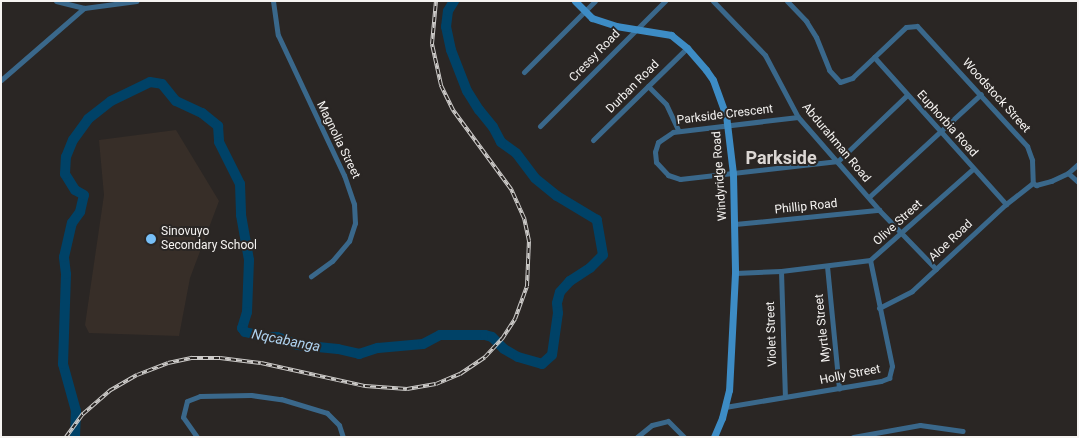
<!DOCTYPE html>
<style>
body{margin:0}
#map{position:relative;width:1079px;height:438px;overflow:hidden;background:#2a2624;font-family:Roboto,sans-serif}
div>[style]{position:absolute}
.built>*{inset:0;background:#372e28}
.river>*{height:10px;margin:-5px;padding:0 5px;transform-origin:5px;border-radius:5px;background:#004267}
.street>*{height:5px;margin:-2.5px;padding:0 2.5px;transform-origin:2.5px;border-radius:2.5px;background:#3a688b}
.secondary>*{height:7px;margin:-3.5px;padding:0 3.5px;transform-origin:3.5px;border-radius:3.5px;background:#3d8cc5}
.rail>*{height:4px;margin-top:-2px;transform-origin:0;background:repeating-linear-gradient(90deg,#2a2624 0 5.5px,#cdcbc9 0 11px);box-sizing:border-box;border-block:1px solid #cdcbc9}
.dots>*{width:14px;height:14px;translate:-50% -50%;box-sizing:border-box;border:2px solid #2a2624;border-radius:50%}
span{translate:-50% -50%;white-space:nowrap;text-align:center;line-height:1.15;-webkit-text-stroke:4px #2a2624;paint-order:stroke}
.street-label{font-size:12px;color:#f5f3f1}
.poi-label{font-size:12px;color:#f5f3f1}
.left{translate:0 -50%;text-align:left}
.water-label{font-size:14px;color:#afd3f0;font-style:italic}
.district-label{font-size:18px;color:#dcd7d4;font-weight:700}
.frame{position:absolute;inset:0;border:2px solid #f5f3f1;pointer-events:none}
</style>
<div id="map">
<div class="built">
<div style="clip-path:polygon(176px 130px,219px 201px,190px 278px,179px 336px,89px 333px,85px 325px,104px 195px,99px 140px)"></div>
</div>
<div class="river">
<div style="left:75px;top:437px;width:26px;rotate:-88deg"></div>
<div style="left:76px;top:411px;width:49px;rotate:-105.5deg"></div>
<div style="left:63px;top:364px;width:90px;rotate:-88.1deg"></div>
<div style="left:66px;top:274px;width:17px;rotate:-97deg"></div>
<div style="left:64px;top:257px;width:35px;rotate:-77deg"></div>
<div style="left:72px;top:223px;width:14px;rotate:-54deg"></div>
<div style="left:80px;top:212px;width:17px;rotate:-77deg"></div>
<div style="left:84px;top:195px;width:10px;rotate:-151deg"></div>
<div style="left:75px;top:190px;width:19px;rotate:-122deg"></div>
<div style="left:65px;top:174px;width:17px;rotate:-87deg"></div>
<div style="left:66px;top:157px;width:18px;rotate:-68deg"></div>
<div style="left:73px;top:140px;width:26px;rotate:-54deg"></div>
<div style="left:88px;top:119px;width:29px;rotate:-38deg"></div>
<div style="left:111px;top:101px;width:43px;rotate:-26deg"></div>
<div style="left:150px;top:82px;width:12px;rotate:9deg"></div>
<div style="left:162px;top:84px;width:22px;rotate:51deg"></div>
<div style="left:176px;top:101px;width:29px;rotate:25deg"></div>
<div style="left:202px;top:113px;width:21px;rotate:39deg"></div>
<div style="left:218px;top:126px;width:16px;rotate:86deg"></div>
<div style="left:219px;top:142px;width:47px;rotate:63.4deg"></div>
<div style="left:240px;top:184px;width:31px;rotate:88deg"></div>
<div style="left:241px;top:215px;width:46px;rotate:79.9deg"></div>
<div style="left:249px;top:260px;width:52px;rotate:92.2deg"></div>
<div style="left:247px;top:312px;width:17px;rotate:107deg"></div>
<div style="left:242px;top:328px;width:5px;rotate:53deg"></div>
<div style="left:245px;top:332px;width:22px;rotate:13deg"></div>
<div style="left:266px;top:337px;width:11px"></div>
<div style="left:277px;top:337px;width:22px;rotate:21deg"></div>
<div style="left:298px;top:345px;width:40px;rotate:5.7deg"></div>
<div style="left:338px;top:349px;width:22px;rotate:13deg"></div>
<div style="left:359px;top:354px;width:20px;rotate:-18deg"></div>
<div style="left:378px;top:348px;width:45px;rotate:-5.1deg"></div>
<div style="left:423px;top:344px;width:19px;rotate:-28deg"></div>
<div style="left:440px;top:335px;width:45px"></div>
<div style="left:485px;top:335px;width:7px;rotate:16deg"></div>
<div style="left:492px;top:337px;width:17px;rotate:45deg"></div>
<div style="left:504px;top:349px;width:16px;rotate:30deg"></div>
<div style="left:518px;top:357px;width:25px;rotate:16deg"></div>
<div style="left:542px;top:364px;width:13px;rotate:-42deg"></div>
<div style="left:552px;top:355px;width:42px;rotate:-81.9deg"></div>
<div style="left:558px;top:313px;width:10px;rotate:-96deg"></div>
<div style="left:557px;top:303px;width:11px;rotate:-75deg"></div>
<div style="left:560px;top:292px;width:15px;rotate:-48deg"></div>
<div style="left:570px;top:281px;width:24px;rotate:-33deg"></div>
<div style="left:590px;top:268px;width:18px;rotate:-45deg"></div>
<div style="left:603px;top:255px;width:36px;rotate:-100deg"></div>
<div style="left:597px;top:220px;width:47px;rotate:-149deg"></div>
<div style="left:557px;top:196px;width:28px;rotate:-141deg"></div>
<div style="left:535px;top:178px;width:31px;rotate:-127deg"></div>
<div style="left:516px;top:153px;width:19px;rotate:-144deg"></div>
<div style="left:501px;top:142px;width:17px;rotate:-118deg"></div>
<div style="left:493px;top:127px;width:22px;rotate:-129deg"></div>
<div style="left:479px;top:110px;width:22px;rotate:-122deg"></div>
<div style="left:467px;top:91px;width:44px;rotate:-111.3deg"></div>
<div style="left:451px;top:50px;width:24px;rotate:-102deg"></div>
<div style="left:446px;top:27px;width:16px;rotate:-83deg"></div>
<div style="left:448px;top:11px;width:12px;rotate:-59deg"></div>
</div>
<div class="street">
<div style="left:56px;top:1px;width:29px;rotate:14deg"></div>
<div style="left:273px;top:1px;width:34px;rotate:82deg"></div>
<div style="left:278px;top:35px;width:155px;rotate:64.8deg"></div>
<div style="left:344px;top:175px;width:31px;rotate:71deg"></div>
<div style="left:354px;top:204px;width:19px;rotate:87deg"></div>
<div style="left:355px;top:223px;width:19px;rotate:108deg"></div>
<div style="left:349px;top:241px;width:26px;rotate:130deg"></div>
<div style="left:332px;top:261px;width:26px;rotate:144deg"></div>
<div style="left:713px;top:1px;width:75px;rotate:46.1deg"></div>
<div style="left:765px;top:55px;width:70px;rotate:62deg"></div>
<div style="left:798px;top:117px;width:123px;rotate:48.9deg"></div>
<div style="left:879px;top:210px;width:82px;rotate:46deg"></div>
<div style="left:787px;top:1px;width:28px;rotate:46deg"></div>
<div style="left:806px;top:21px;width:19px;rotate:58deg"></div>
<div style="left:816px;top:37px;width:35px;rotate:68deg"></div>
<div style="left:829px;top:70px;width:16px;rotate:47deg"></div>
<div style="left:840px;top:82px;width:13px;rotate:-18deg"></div>
<div style="left:852px;top:78px;width:74px;rotate:-43.4deg"></div>
<div style="left:906px;top:27px;width:11px;rotate:-5deg"></div>
<div style="left:917px;top:26px;width:163px;rotate:47.5deg"></div>
<div style="left:1027px;top:146px;width:15px;rotate:70deg"></div>
<div style="left:1032px;top:160px;width:23px;rotate:88deg"></div>
<div style="left:1033px;top:183px;width:4px;rotate:34deg"></div>
<div style="left:1036px;top:185px;width:16px;rotate:-15deg"></div>
<div style="left:1051px;top:181px;width:19px;rotate:-25deg"></div>
<div style="left:1068px;top:173px;width:13px;rotate:-42deg"></div>
<div style="left:874px;top:57px;width:198px;rotate:48.1deg"></div>
<div style="left:524px;top:72px;width:100px;rotate:-45deg"></div>
<div style="left:1px;top:80px;width:110px;rotate:-40.9deg"></div>
<div style="left:84px;top:8px;width:53px;rotate:-7.5deg"></div>
<div style="left:648px;top:86px;width:25px;rotate:45deg"></div>
<div style="left:666px;top:104px;width:29px;rotate:65deg"></div>
<div style="left:798px;top:117px;width:126px;rotate:173.2deg"></div>
<div style="left:673px;top:132px;width:18px;rotate:146deg"></div>
<div style="left:658px;top:142px;width:10px;rotate:107deg"></div>
<div style="left:655px;top:152px;width:10px;rotate:84deg"></div>
<div style="left:656px;top:162px;width:18px;rotate:47deg"></div>
<div style="left:668px;top:175px;width:13px;rotate:18deg"></div>
<div style="left:680px;top:179px;width:159px;rotate:-6.5deg"></div>
<div style="left:838px;top:161px;width:95px;rotate:-43.7deg"></div>
<div style="left:540px;top:126px;width:177px;rotate:-45deg"></div>
<div style="left:593px;top:140px;width:132px;rotate:-44.4deg"></div>
<div style="left:1068px;top:173px;width:13px;rotate:42deg"></div>
<div style="left:869px;top:197px;width:152px;rotate:-42.6deg"></div>
<div style="left:735px;top:224px;width:145px;rotate:-5.6deg"></div>
<div style="left:827px;top:266px;width:123px;rotate:84.4deg"></div>
<div style="left:781px;top:271px;width:125px;rotate:88.2deg"></div>
<div style="left:735px;top:273px;width:46px;rotate:-2.5deg"></div>
<div style="left:781px;top:271px;width:90px;rotate:-7deg"></div>
<div style="left:870px;top:260px;width:137px;rotate:-41.5deg"></div>
<div style="left:879px;top:308px;width:37px;rotate:-27deg"></div>
<div style="left:912px;top:291px;width:128px;rotate:-42.8deg"></div>
<div style="left:1006px;top:204px;width:34px;rotate:-38deg"></div>
<div style="left:725px;top:407px;width:158px;rotate:-9.5deg"></div>
<div style="left:881px;top:381px;width:9px;rotate:-21deg"></div>
<div style="left:889px;top:378px;width:12px;rotate:-76deg"></div>
<div style="left:892px;top:366px;width:108px;rotate:-101.7deg"></div>
<div style="left:197px;top:437px;width:24px;rotate:-125deg"></div>
<div style="left:183px;top:417px;width:16px;rotate:-76deg"></div>
<div style="left:187px;top:401px;width:14px;rotate:-21deg"></div>
<div style="left:200px;top:396px;width:51px;rotate:-1.1deg"></div>
<div style="left:251px;top:395px;width:30px;rotate:8deg"></div>
<div style="left:281px;top:399px;width:48px;rotate:16.9deg"></div>
<div style="left:327px;top:413px;width:17px;rotate:45deg"></div>
<div style="left:339px;top:425px;width:13px;rotate:72deg"></div>
<div style="left:637px;top:437px;width:19px;rotate:-39deg"></div>
<div style="left:652px;top:425px;width:16px;rotate:-14deg"></div>
<div style="left:668px;top:421px;width:23px;rotate:45deg"></div>
<div style="left:853px;top:437px;width:68px;rotate:-10.2deg"></div>
<div style="left:920px;top:425px;width:43px;rotate:7.9deg"></div>
</div>
<div class="secondary">
<div style="left:575px;top:1px;width:24px;rotate:45deg"></div>
<div style="left:592px;top:18px;width:25px;rotate:18deg"></div>
<div style="left:616px;top:26px;width:56px;rotate:9.3deg"></div>
<div style="left:671px;top:35px;width:21px;rotate:39deg"></div>
<div style="left:687px;top:48px;width:29px;rotate:49deg"></div>
<div style="left:706px;top:70px;width:12px;rotate:55deg"></div>
<div style="left:713px;top:80px;width:37px;rotate:70deg"></div>
<div style="left:726px;top:115px;width:59px;rotate:83.2deg"></div>
<div style="left:733px;top:174px;width:99px;rotate:88.8deg"></div>
<div style="left:735px;top:273px;width:117px;rotate:92.9deg"></div>
<div style="left:729px;top:390px;width:29px;rotate:104deg"></div>
<div style="left:722px;top:418px;width:21px;rotate:113deg"></div>
</div>
<div class="rail">
<div style="left:66px;top:437px;width:29px;rotate:-54deg"></div>
<div style="left:83px;top:414px;width:35px;rotate:-41deg"></div>
<div style="left:109px;top:391px;width:32px;rotate:-30deg"></div>
<div style="left:137px;top:375px;width:33px;rotate:-21deg"></div>
<div style="left:168px;top:363px;width:25px;rotate:-12deg"></div>
<div style="left:192px;top:358px;width:28px"></div>
<div style="left:220px;top:358px;width:41px;rotate:7deg"></div>
<div style="left:261px;top:363px;width:107px;rotate:12.5deg"></div>
<div style="left:365px;top:386px;width:42px;rotate:4.1deg"></div>
<div style="left:407px;top:389px;width:29px;rotate:-10deg"></div>
<div style="left:436px;top:384px;width:26px;rotate:-23deg"></div>
<div style="left:460px;top:374px;width:30px;rotate:-34deg"></div>
<div style="left:485px;top:357px;width:25px;rotate:-47deg"></div>
<div style="left:502px;top:339px;width:24px;rotate:-57deg"></div>
<div style="left:515px;top:319px;width:35px;rotate:-70deg"></div>
<div style="left:527px;top:286px;width:45px;rotate:-87.5deg"></div>
<div style="left:529px;top:241px;width:24px;rotate:-102deg"></div>
<div style="left:524px;top:218px;width:32px;rotate:-114deg"></div>
<div style="left:511px;top:189px;width:98px;rotate:-126.3deg"></div>
<div style="left:453px;top:110px;width:28px;rotate:-116deg"></div>
<div style="left:441px;top:85px;width:42px;rotate:-102.4deg"></div>
<div style="left:432px;top:44px;width:43px;rotate:-84.7deg"></div>
</div>
<div class="dots">
<div style="left:151px;top:239px;background:#77bff7"></div>
</div>
<div class="street-label">
<span style="left:595px;top:56px;rotate:-46deg">Cressy Road</span>
<span style="left:633px;top:87px;rotate:-45deg">Durban Road</span>
<span style="left:996px;top:96px;rotate:48deg">Woodstock Street</span>
<span style="left:725px;top:115px;rotate:-7deg">Parkside Crescent</span>
<span style="left:947px;top:124px;rotate:48deg">Euphorbia Road</span>
<span style="left:338px;top:140px;rotate:64deg">Magnolia Street</span>
<span style="left:836px;top:143px;rotate:50deg">Abdurahman Road</span>
<span style="left:720px;top:176px;rotate:-94deg">Windyridge Road</span>
<span style="left:806px;top:207px;rotate:-6deg">Phillip Road</span>
<span style="left:898px;top:223px;rotate:-42deg">Olive Street</span>
<span style="left:951px;top:241px;rotate:-43deg">Aloe Road</span>
<span style="left:823px;top:328px;rotate:-96deg">Myrtle Street</span>
<span style="left:772px;top:334px;rotate:-92deg">Violet Street</span>
<span style="left:850px;top:375px;rotate:-11deg">Holly Street</span>
</div>
<div class="poi-label">
<span class="left" style="left:161px;top:239px">Sinovuyo<br>Secondary School</span>
</div>
<div class="water-label">
<span style="left:286px;top:340px;rotate:11deg">Nqcabanga</span>
</div>
<div class="district-label">
<span style="left:781px;top:158px">Parkside</span>
</div>
<div class="frame"></div>
</div>
